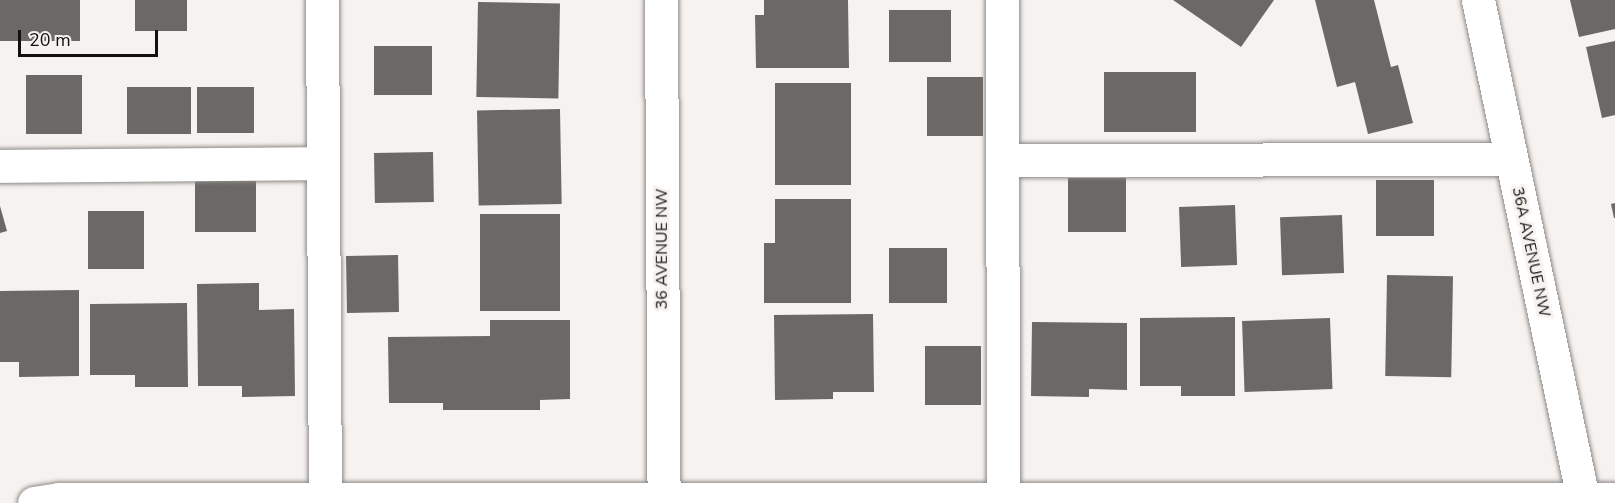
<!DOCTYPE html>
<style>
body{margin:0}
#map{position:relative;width:1615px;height:503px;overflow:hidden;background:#f6f2ef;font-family:"Nunito Sans",sans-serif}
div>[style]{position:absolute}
.building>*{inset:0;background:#6b6865;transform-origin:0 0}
.roads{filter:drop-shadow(0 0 2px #8d8a87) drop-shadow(0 0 2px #8d8a87)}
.minor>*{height:33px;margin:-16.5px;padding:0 16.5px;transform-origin:16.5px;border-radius:16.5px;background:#fff}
span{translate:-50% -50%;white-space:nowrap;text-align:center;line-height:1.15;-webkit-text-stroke:6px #f6f2ef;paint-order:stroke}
.street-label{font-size:16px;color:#121110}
.scale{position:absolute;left:18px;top:30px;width:140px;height:27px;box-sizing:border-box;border:3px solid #121110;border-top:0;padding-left:8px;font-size:18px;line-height:21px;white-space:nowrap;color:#121110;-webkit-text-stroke:4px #f6f2ef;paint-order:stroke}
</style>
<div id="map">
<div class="building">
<div style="left:0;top:0;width:80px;height:41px"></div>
<div style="left:135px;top:0;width:52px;height:31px"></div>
<div style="clip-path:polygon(764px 0,848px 0,849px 68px,756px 68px,755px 15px,764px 15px)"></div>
<div style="clip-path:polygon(1173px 0,1274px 0,1241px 47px)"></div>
<div style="clip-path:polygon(1315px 0,1374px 0,1391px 67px,1398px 65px,1413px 123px,1368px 134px,1355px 82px,1337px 87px)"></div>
<div style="clip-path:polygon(1570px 0,1615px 0,1615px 29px,1579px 37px)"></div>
<div style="left:478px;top:2px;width:82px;height:95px;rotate:1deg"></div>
<div style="left:889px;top:10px;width:62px;height:52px"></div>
<div style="clip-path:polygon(1615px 41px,1615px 115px,1602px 118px,1586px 47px)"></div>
<div style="left:374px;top:46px;width:58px;height:49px"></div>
<div style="left:1104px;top:72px;width:92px;height:60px"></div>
<div style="left:26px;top:75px;width:56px;height:59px"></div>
<div style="left:927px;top:77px;width:56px;height:59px"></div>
<div style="left:775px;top:83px;width:76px;height:102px"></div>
<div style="left:127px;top:87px;width:64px;height:47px"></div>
<div style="left:197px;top:87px;width:57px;height:46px"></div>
<div style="left:560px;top:109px;width:95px;height:83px;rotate:89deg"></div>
<div style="left:433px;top:152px;width:50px;height:59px;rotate:89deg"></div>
<div style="left:195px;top:178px;width:61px;height:54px"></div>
<div style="left:1068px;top:178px;width:58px;height:54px"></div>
<div style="left:1376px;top:180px;width:58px;height:56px"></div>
<div style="clip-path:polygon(775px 199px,851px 199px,851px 303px,764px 303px,764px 243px,775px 243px)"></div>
<div style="clip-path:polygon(1615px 203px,1615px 218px,1614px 218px,1611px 204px)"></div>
<div style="left:1235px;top:205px;width:60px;height:56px;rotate:88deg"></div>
<div style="clip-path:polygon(0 206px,7px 231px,0 233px)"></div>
<div style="left:88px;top:211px;width:56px;height:58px"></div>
<div style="left:480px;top:214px;width:80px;height:97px"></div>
<div style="left:1342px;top:215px;width:58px;height:62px;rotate:88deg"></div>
<div style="left:889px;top:248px;width:58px;height:55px"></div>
<div style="left:398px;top:255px;width:57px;height:52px;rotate:89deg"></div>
<div style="left:1387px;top:275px;width:66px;height:101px;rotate:1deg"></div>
<div style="clip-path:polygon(259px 283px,259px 310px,294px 309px,295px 396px,242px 397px,242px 386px,198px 386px,197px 284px)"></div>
<div style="clip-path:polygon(79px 290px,79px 376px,19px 377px,19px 362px,0 362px,0 291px)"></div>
<div style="clip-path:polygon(187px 303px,188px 387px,135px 387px,135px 375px,90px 375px,90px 304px)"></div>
<div style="clip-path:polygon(873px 314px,874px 392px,833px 392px,833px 399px,775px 400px,774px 315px)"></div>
<div style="clip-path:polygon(1235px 317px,1235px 396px,1181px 396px,1181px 386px,1140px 386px,1140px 318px)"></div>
<div style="left:1330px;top:318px;width:71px;height:88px;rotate:88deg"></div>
<div style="clip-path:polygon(490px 320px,570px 320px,570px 399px,540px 400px,540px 410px,443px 410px,443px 403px,389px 403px,388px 337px,490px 336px)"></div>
<div style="clip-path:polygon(1032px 322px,1127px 323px,1127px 390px,1089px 389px,1089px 397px,1031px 396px)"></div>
<div style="left:925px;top:346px;width:56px;height:59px"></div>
</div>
<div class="roads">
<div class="minor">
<div style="left:322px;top:0;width:503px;rotate:89.66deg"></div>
<div style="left:661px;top:0;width:499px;rotate:89.7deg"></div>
<div style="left:1002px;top:0;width:501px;rotate:89.89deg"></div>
<div style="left:1478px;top:0;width:514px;rotate:78.1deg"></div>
<div style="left:1003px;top:160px;width:508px;rotate:-0.11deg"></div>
<div style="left:0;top:166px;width:321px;rotate:-0.5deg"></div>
<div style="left:34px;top:503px;width:25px;rotate:-9deg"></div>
<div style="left:59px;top:499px;width:1556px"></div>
</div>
</div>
<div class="street-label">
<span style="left:662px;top:249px;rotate:-90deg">36 AVENUE NW</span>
<span style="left:1531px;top:252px;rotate:78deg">36A AVENUE NW</span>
</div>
<div class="scale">20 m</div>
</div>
